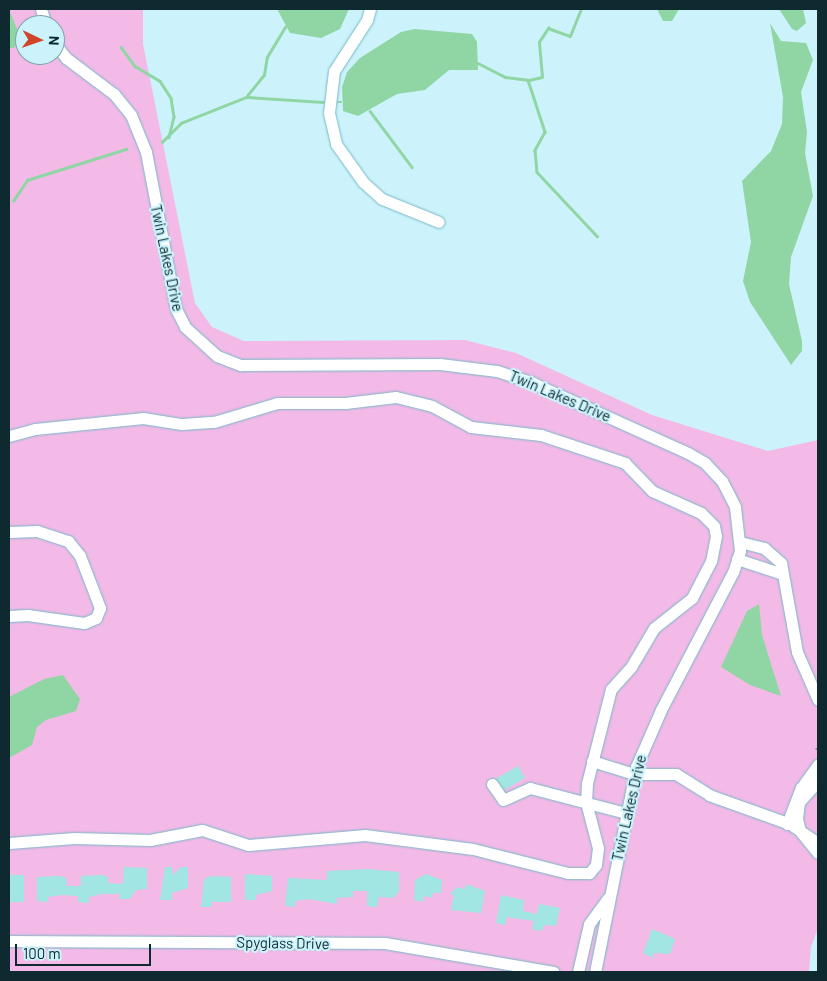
<!DOCTYPE html>
<style>
body{margin:0}
#map{position:relative;width:827px;height:981px;overflow:hidden;background:#ccf3fb;font-family:Barlow,sans-serif}
div>[style]{position:absolute}
.green>*{inset:0;background:#f3bae8}
.water>*{inset:0;background:#90d6a4}
.stream>*{height:2.5px;margin:-1.25px;padding:0 1.25px;transform-origin:1.25px;border-radius:1.25px;background:#90d6a4}
.building>*{inset:0;background:#a1e6e3;transform-origin:0 0}
.path>*{height:2px;margin-top:-1px;transform-origin:0;background:repeating-linear-gradient(90deg,#799ba2 0 2.5px,transparent 0 5px)}
.roads{filter:drop-shadow(0 0 1px #77b8c6) drop-shadow(0 0 1px #77b8c6)}
.minor>*{height:11px;margin:-5.5px;padding:0 5.5px;transform-origin:5.5px;border-radius:5.5px;background:#fff}
span{translate:-50% -50%;white-space:nowrap;text-align:center;line-height:1.15;-webkit-text-stroke:4.5px #ccf3fb;paint-order:stroke}
.street-label{font-size:15px;color:#0e292f}
.frame{position:absolute;inset:0;border:10px solid #0e292f;pointer-events:none}
.north{position:absolute;left:15px;top:15px;width:50px;height:50px;box-sizing:border-box;background:#ccf3fb;border:1px solid #80a2a9;border-radius:50%;rotate:93deg;font-size:14px;font-weight:700;line-height:20px;text-align:center;color:#0e292f}
.north::after{content:'';display:block;margin:auto;width:18px;height:22px;background:#d0452a;clip-path:polygon(50% 0,100% 100%,50% 72%,0 100%)}
.scale{position:absolute;left:15px;top:944px;width:136px;height:22px;box-sizing:border-box;border:2px solid #0e292f;border-top:0;padding-left:6px;font-size:15px;line-height:18px;white-space:nowrap;color:#0e292f;-webkit-text-stroke:4px #ccf3fb;paint-order:stroke}
</style>
<div id="map">
<div class="green">
<div style="clip-path:polygon(evenodd,9px 9px,143px 9px,143px 44px,195px 303px,212px 327px,244px 341px,465px 340px,516px 353px,652px 415px,768px 451px,818px 440px,818px 928px,811px 947px,809px 972px,9px 972px,9px 9px,25px 25px,55px 25px,55px 55px,25px 55px,25px 25px)"></div>
</div>
<div class="water">
<div style="clip-path:polygon(9px 9px,21px 39px,14px 48px,9px 48px)"></div>
<div style="clip-path:polygon(277px 9px,349px 9px,340px 29px,321px 38px,290px 33px)"></div>
<div style="clip-path:polygon(657px 9px,679px 9px,672px 21px,663px 21px)"></div>
<div style="clip-path:polygon(779px 9px,803px 9px,806px 23px,797px 31px,792px 29px)"></div>
<div style="clip-path:polygon(770px 23px,781px 41px,806px 43px,813px 60px,801px 92px,807px 132px,805px 153px,813px 196px,791px 257px,789px 284px,802px 341px,802px 351px,791px 365px,750px 302px,743px 281px,751px 242px,742px 181px,771px 151px,782px 124px,783px 97px)"></div>
<div style="clip-path:polygon(415px 29px,472px 34px,477px 42px,478px 70px,449px 70px,425px 90px,397px 94px,358px 116px,343px 111px,342px 87px,347px 72px,360px 58px,401px 32px)"></div>
<div style="clip-path:polygon(759px 604px,762px 635px,781px 696px,750px 685px,721px 667px,747px 611px)"></div>
<div style="clip-path:polygon(63px 675px,80px 699px,76px 711px,46px 720px,37px 727px,32px 745px,9px 758px,9px 697px,44px 679px)"></div>
</div>
<div class="stream">
<div style="left:121px;top:47px;width:24px;rotate:54deg"></div>
<div style="left:135px;top:66px;width:29px;rotate:31deg"></div>
<div style="left:160px;top:81px;width:20px;rotate:57deg"></div>
<div style="left:171px;top:98px;width:19px;rotate:81deg"></div>
<div style="left:174px;top:117px;width:21px;rotate:104deg"></div>
<div style="left:478px;top:63px;width:30px;rotate:27deg"></div>
<div style="left:505px;top:77px;width:24px;rotate:7deg"></div>
<div style="left:529px;top:80px;width:13px;rotate:-13deg"></div>
<div style="left:542px;top:77px;width:35px;rotate:-95deg"></div>
<div style="left:539px;top:42px;width:17px;rotate:-57deg"></div>
<div style="left:548px;top:28px;width:23px;rotate:20deg"></div>
<div style="left:570px;top:36px;width:29px;rotate:-68deg"></div>
<div style="left:528px;top:80px;width:55px;rotate:71.9deg"></div>
<div style="left:545px;top:132px;width:21px;rotate:119deg"></div>
<div style="left:535px;top:150px;width:22px;rotate:85deg"></div>
<div style="left:537px;top:172px;width:88px;rotate:46.8deg"></div>
<div style="left:247px;top:97px;width:76px;rotate:3.8deg"></div>
<div style="left:338px;top:102px;width:3px"></div>
<div style="left:370px;top:111px;width:70px;rotate:53.1deg"></div>
<div style="left:162px;top:142px;width:27px;rotate:-45deg"></div>
<div style="left:181px;top:123px;width:70px;rotate:-21.8deg"></div>
<div style="left:246px;top:97px;width:28px;rotate:-51deg"></div>
<div style="left:264px;top:75px;width:18px;rotate:-81deg"></div>
<div style="left:267px;top:57px;width:35px;rotate:-59deg"></div>
<div style="left:13px;top:201px;width:25px;rotate:-56deg"></div>
<div style="left:27px;top:180px;width:104px;rotate:-17.4deg"></div>
</div>
<div class="building">
<div style="left:518px;top:766px;width:14px;height:25px;rotate:60deg"></div>
<div style="clip-path:polygon(124px 867px,147px 868px,147px 889px,136px 890px,130px 899px,119px 899px,120px 894px,102px 894px,89px 897px,89px 903px,78px 902px,78px 896px,61px 895px,48px 897px,48px 902px,37px 901px,37px 877px,60px 876px,66px 878px,67px 886px,81px 886px,81px 876px,102px 875px,108px 877px,108px 883px,123px 884px)"></div>
<div style="clip-path:polygon(165px 867px,172px 867px,173px 875px,181px 867px,188px 867px,188px 888px,172px 893px,172px 900px,160px 900px)"></div>
<div style="clip-path:polygon(368px 869px,399px 872px,399px 892px,393px 898px,379px 897px,377px 907px,367px 906px,367px 891px,353px 891px,353px 897px,337px 898px,337px 904px,309px 899px,295px 901px,295px 907px,285px 906px,288px 878px,327px 880px,327px 871px)"></div>
<div style="clip-path:polygon(245px 874px,272px 876px,272px 891px,256px 895px,256px 900px,245px 900px)"></div>
<div style="clip-path:polygon(426px 874px,442px 880px,441px 893px,433px 893px,432px 898px,424px 896px,423px 902px,414px 900px,415px 880px)"></div>
<div style="left:9px;top:875px;width:15px;height:27px"></div>
<div style="clip-path:polygon(211px 876px,231px 877px,231px 902px,212px 902px,212px 907px,201px 907px,204px 879px)"></div>
<div style="clip-path:polygon(466px 884px,485px 891px,481px 913px,451px 910px,454px 895px,450px 894px,457px 887px,465px 889px)"></div>
<div style="clip-path:polygon(501px 895px,524px 900px,523px 911px,537px 914px,539px 904px,560px 908px,556px 926px,544px 925px,542px 931px,532px 929px,534px 921px,507px 917px,505px 925px,496px 923px)"></div>
<div style="clip-path:polygon(652px 929px,675px 939px,670px 954px,654px 953px,653px 958px,643px 953px)"></div>
</div>
<div class="path">
<div style="left:816px;top:748px;width:5px;rotate:68deg"></div>
</div>
<div class="roads">
<div class="minor">
<div style="left:41px;top:9px;width:17px;rotate:73deg"></div>
<div style="left:370px;top:9px;width:11px;rotate:105deg"></div>
<div style="left:367px;top:20px;width:61px;rotate:122.9deg"></div>
<div style="left:334px;top:71px;width:42px;rotate:96.8deg"></div>
<div style="left:329px;top:113px;width:32px;rotate:77deg"></div>
<div style="left:336px;top:144px;width:47px;rotate:54.6deg"></div>
<div style="left:363px;top:182px;width:25px;rotate:42deg"></div>
<div style="left:382px;top:199px;width:61px;rotate:22deg"></div>
<div style="left:55px;top:44px;width:18px;rotate:52deg"></div>
<div style="left:66px;top:58px;width:60px;rotate:36.9deg"></div>
<div style="left:114px;top:94px;width:27px;rotate:51deg"></div>
<div style="left:131px;top:115px;width:40px;rotate:68deg"></div>
<div style="left:146px;top:152px;width:160px;rotate:79.2deg"></div>
<div style="left:176px;top:309px;width:20px;rotate:63deg"></div>
<div style="left:185px;top:327px;width:43px;rotate:42.2deg"></div>
<div style="left:217px;top:356px;width:26px;rotate:21deg"></div>
<div style="left:241px;top:365px;width:199px;rotate:-0.3deg"></div>
<div style="left:440px;top:364px;width:57px;rotate:7deg"></div>
<div style="left:497px;top:371px;width:38px;rotate:18deg"></div>
<div style="left:533px;top:383px;width:170px;rotate:24.3deg"></div>
<div style="left:688px;top:453px;width:20px;rotate:30deg"></div>
<div style="left:705px;top:463px;width:25px;rotate:47deg"></div>
<div style="left:722px;top:481px;width:29px;rotate:63deg"></div>
<div style="left:735px;top:507px;width:44px;rotate:83.5deg"></div>
<div style="left:740px;top:551px;width:22px;rotate:108deg"></div>
<div style="left:733px;top:572px;width:156px;rotate:117.6deg"></div>
<div style="left:661px;top:710px;width:62px;rotate:113.7deg"></div>
<div style="left:636px;top:767px;width:209px;rotate:101.3deg"></div>
<div style="left:9px;top:436px;width:27px;rotate:-15deg"></div>
<div style="left:35px;top:429px;width:109px;rotate:-5.8deg"></div>
<div style="left:143px;top:418px;width:39px;rotate:9deg"></div>
<div style="left:182px;top:424px;width:32px;rotate:-4deg"></div>
<div style="left:214px;top:422px;width:66px;rotate:-16.8deg"></div>
<div style="left:277px;top:403px;width:68px"></div>
<div style="left:345px;top:403px;width:51px;rotate:-6.7deg"></div>
<div style="left:396px;top:397px;width:37px;rotate:14deg"></div>
<div style="left:432px;top:406px;width:44px;rotate:28.3deg"></div>
<div style="left:471px;top:427px;width:70px;rotate:6.5deg"></div>
<div style="left:541px;top:435px;width:89px;rotate:18.4deg"></div>
<div style="left:625px;top:463px;width:39px;rotate:46deg"></div>
<div style="left:652px;top:491px;width:54px;rotate:24.2deg"></div>
<div style="left:701px;top:513px;width:18px;rotate:45deg"></div>
<div style="left:714px;top:526px;width:10px;rotate:79deg"></div>
<div style="left:716px;top:536px;width:25px;rotate:101deg"></div>
<div style="left:711px;top:561px;width:42px;rotate:117.2deg"></div>
<div style="left:692px;top:598px;width:48px;rotate:141.7deg"></div>
<div style="left:654px;top:628px;width:45px;rotate:120.5deg"></div>
<div style="left:631px;top:667px;width:30px;rotate:132deg"></div>
<div style="left:611px;top:689px;width:97px;rotate:104.3deg"></div>
<div style="left:587px;top:783px;width:19px;rotate:93deg"></div>
<div style="left:586px;top:802px;width:48px;rotate:75.4deg"></div>
<div style="left:598px;top:848px;width:17px;rotate:97deg"></div>
<div style="left:596px;top:865px;width:11px;rotate:131deg"></div>
<div style="left:589px;top:873px;width:21px;rotate:180deg"></div>
<div style="left:568px;top:873px;width:98px;rotate:-165.8deg"></div>
<div style="left:473px;top:849px;width:109px;rotate:-172.6deg"></div>
<div style="left:365px;top:835px;width:117px;rotate:175.1deg"></div>
<div style="left:248px;top:845px;width:48px;rotate:-161.9deg"></div>
<div style="left:202px;top:830px;width:53px;rotate:169.1deg"></div>
<div style="left:150px;top:840px;width:76px;rotate:-178.5deg"></div>
<div style="left:74px;top:838px;width:65px;rotate:175.6deg"></div>
<div style="left:9px;top:532px;width:28px;rotate:-2deg"></div>
<div style="left:37px;top:531px;width:33px;rotate:18deg"></div>
<div style="left:68px;top:541px;width:19px;rotate:51deg"></div>
<div style="left:80px;top:556px;width:56px;rotate:69deg"></div>
<div style="left:100px;top:608px;width:11px;rotate:112deg"></div>
<div style="left:96px;top:618px;width:13px;rotate:157deg"></div>
<div style="left:84px;top:623px;width:57px;rotate:-171.9deg"></div>
<div style="left:28px;top:615px;width:19px;rotate:177deg"></div>
<div style="left:740px;top:542px;width:25px;rotate:14deg"></div>
<div style="left:764px;top:548px;width:23px;rotate:41deg"></div>
<div style="left:781px;top:563px;width:90px;rotate:79.8deg"></div>
<div style="left:797px;top:652px;width:52px;rotate:66.4deg"></div>
<div style="left:737px;top:559px;width:45px;rotate:18deg"></div>
<div style="left:592px;top:761px;width:44px;rotate:17.2deg"></div>
<div style="left:634px;top:774px;width:42px"></div>
<div style="left:676px;top:774px;width:39px;rotate:32deg"></div>
<div style="left:709px;top:795px;width:86px;rotate:19.7deg"></div>
<div style="left:790px;top:824px;width:34px;rotate:34deg"></div>
<div style="left:818px;top:781px;width:28px;rotate:132deg"></div>
<div style="left:799px;top:802px;width:17px;rotate:97deg"></div>
<div style="left:797px;top:819px;width:12px;rotate:76deg"></div>
<div style="left:800px;top:831px;width:28px;rotate:51deg"></div>
<div style="left:492px;top:784px;width:19px;rotate:55deg"></div>
<div style="left:503px;top:800px;width:30px;rotate:-24deg"></div>
<div style="left:530px;top:788px;width:99px;rotate:14.6deg"></div>
<div style="left:787px;top:824px;width:39px;rotate:-69deg"></div>
<div style="left:801px;top:788px;width:29px;rotate:-54deg"></div>
<div style="left:9px;top:941px;width:376px;rotate:0.3deg"></div>
<div style="left:385px;top:943px;width:171px;rotate:9.7deg"></div>
<div style="left:578px;top:972px;width:49px;rotate:-77.1deg"></div>
<div style="left:589px;top:924px;width:32px;rotate:-54deg"></div>
</div>
</div>
<div class="street-label">
<span style="left:167px;top:258px;rotate:78deg">Twin Lakes Drive</span>
<span style="left:560px;top:396px;rotate:23deg">Twin Lakes Drive</span>
<span style="left:629px;top:808px;rotate:-77deg">Twin Lakes Drive</span>
<span style="left:283px;top:943px;rotate:1deg">Spyglass Drive</span>
</div>
<div class="frame"></div>
<div class="north">N</div>
<div class="scale">100 m</div>
</div>
